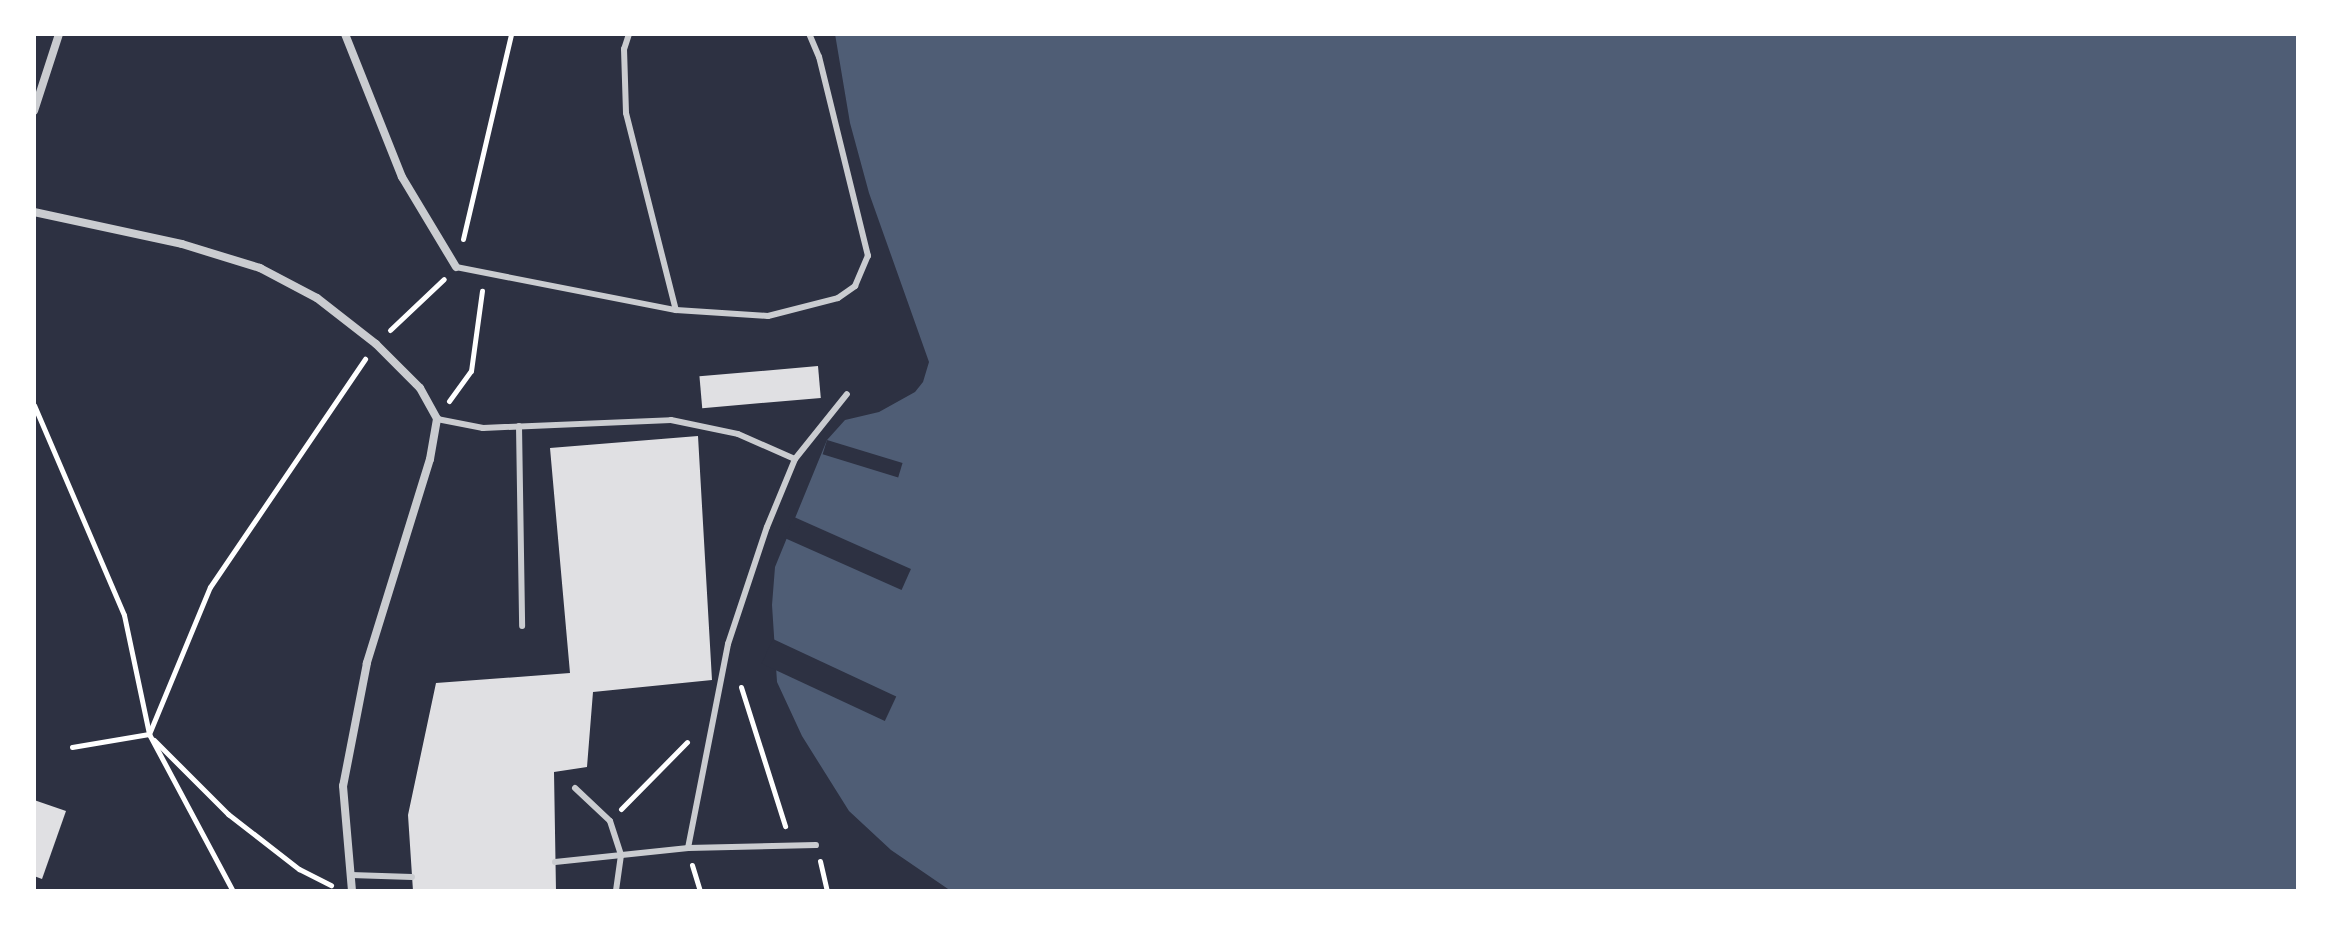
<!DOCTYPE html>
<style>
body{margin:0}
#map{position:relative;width:2332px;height:925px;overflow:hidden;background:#2d3142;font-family:"PT Sans Narrow",sans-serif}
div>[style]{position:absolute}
.water>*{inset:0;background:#4f5d75}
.pier>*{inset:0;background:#2d3142;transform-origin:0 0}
.building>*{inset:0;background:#e0e0e3;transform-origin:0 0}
.path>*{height:5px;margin:-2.5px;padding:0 2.5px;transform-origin:2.5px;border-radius:2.5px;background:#fff}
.service>*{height:6px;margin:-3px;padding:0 3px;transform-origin:3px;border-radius:3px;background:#caccd0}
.minor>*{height:8px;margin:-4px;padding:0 4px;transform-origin:4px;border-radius:4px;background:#caccd0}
span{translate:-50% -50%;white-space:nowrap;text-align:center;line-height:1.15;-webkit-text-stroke:8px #fff;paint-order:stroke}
.frame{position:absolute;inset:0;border:36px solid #fff;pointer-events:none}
</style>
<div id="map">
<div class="water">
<div style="clip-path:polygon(835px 34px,2298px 34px,2298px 891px,951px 891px,891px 850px,849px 811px,802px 736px,777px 682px,772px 605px,775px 567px,827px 440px,845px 420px,879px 412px,915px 392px,923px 382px,929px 362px,869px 193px,850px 123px)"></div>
</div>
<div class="pier">
<div style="left:827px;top:440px;width:79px;height:15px;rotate:17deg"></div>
<div style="left:794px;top:517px;width:128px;height:23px;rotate:24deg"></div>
<div style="left:773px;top:639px;width:136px;height:27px;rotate:25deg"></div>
</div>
<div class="building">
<div style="left:818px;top:366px;width:32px;height:119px;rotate:85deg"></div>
<div style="clip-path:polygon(698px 436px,712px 680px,593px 692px,587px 767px,554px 772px,556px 891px,413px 891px,408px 815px,436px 683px,570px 673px,550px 448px)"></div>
<div style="clip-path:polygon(34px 800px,66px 811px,42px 879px,34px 876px)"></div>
</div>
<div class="path">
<div style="left:463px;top:239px;width:211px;rotate:-76.8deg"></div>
<div style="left:390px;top:330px;width:74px;rotate:-43.4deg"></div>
<div style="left:449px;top:401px;width:37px;rotate:-54deg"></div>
<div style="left:471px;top:371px;width:81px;rotate:-82.2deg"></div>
<div style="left:34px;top:405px;width:228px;rotate:66.8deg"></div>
<div style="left:124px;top:615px;width:122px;rotate:78.1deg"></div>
<div style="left:149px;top:734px;width:178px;rotate:61.9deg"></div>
<div style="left:741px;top:687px;width:146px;rotate:72.4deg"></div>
<div style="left:154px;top:740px;width:105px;rotate:45deg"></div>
<div style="left:228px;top:814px;width:90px;rotate:37.8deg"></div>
<div style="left:299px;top:869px;width:36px;rotate:27deg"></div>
<div style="left:72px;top:747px;width:78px;rotate:-9.6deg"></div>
<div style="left:149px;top:734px;width:159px;rotate:-67.5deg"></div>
<div style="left:210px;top:587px;width:276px;rotate:-55.8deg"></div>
<div style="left:621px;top:809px;width:94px;rotate:-45.4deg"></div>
<div style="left:820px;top:861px;width:31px;rotate:77deg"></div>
<div style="left:692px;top:865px;width:27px;rotate:73deg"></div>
</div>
<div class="service">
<div style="left:629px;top:34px;width:16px;rotate:108deg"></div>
<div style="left:624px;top:49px;width:64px;rotate:88.2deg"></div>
<div style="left:626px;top:113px;width:203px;rotate:75.8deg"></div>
<div style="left:456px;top:267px;width:224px;rotate:11.1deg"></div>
<div style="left:676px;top:310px;width:92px;rotate:3.7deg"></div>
<div style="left:768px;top:316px;width:72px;rotate:-14.4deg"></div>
<div style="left:838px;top:298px;width:21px;rotate:-35deg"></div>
<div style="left:855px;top:286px;width:33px;rotate:-67deg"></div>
<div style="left:868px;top:256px;width:205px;rotate:-103.8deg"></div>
<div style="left:819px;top:57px;width:25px;rotate:-113deg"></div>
<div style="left:437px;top:419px;width:47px;rotate:11.1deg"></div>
<div style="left:483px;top:428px;width:188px;rotate:-2.4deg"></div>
<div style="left:671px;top:420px;width:68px;rotate:11.8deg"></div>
<div style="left:738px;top:434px;width:62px;rotate:23.7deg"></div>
<div style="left:519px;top:426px;width:200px;rotate:89.1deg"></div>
<div style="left:575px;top:788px;width:48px;rotate:43.3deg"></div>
<div style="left:610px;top:821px;width:36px;rotate:72deg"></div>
<div style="left:621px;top:855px;width:36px;rotate:98deg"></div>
<div style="left:688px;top:848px;width:208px;rotate:-78.9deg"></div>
<div style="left:728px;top:644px;width:123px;rotate:-71.6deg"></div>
<div style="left:767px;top:527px;width:74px;rotate:-67.6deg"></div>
<div style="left:795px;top:459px;width:83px;rotate:-51.3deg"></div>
<div style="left:555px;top:862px;width:134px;rotate:-6deg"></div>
<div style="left:688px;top:848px;width:128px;rotate:-1.3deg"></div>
<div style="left:351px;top:875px;width:61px;rotate:1.9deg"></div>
</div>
<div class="minor">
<div style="left:345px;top:34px;width:154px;rotate:68.3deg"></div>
<div style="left:402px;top:177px;width:105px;rotate:59deg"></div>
<div style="left:34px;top:111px;width:81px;rotate:-72deg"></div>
<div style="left:34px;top:212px;width:151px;rotate:12.2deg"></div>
<div style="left:182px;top:244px;width:82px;rotate:17.1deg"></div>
<div style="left:260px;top:268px;width:64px;rotate:27.8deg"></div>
<div style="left:317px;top:298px;width:75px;rotate:37.9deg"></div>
<div style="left:376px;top:344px;width:62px;rotate:45deg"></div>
<div style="left:420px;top:388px;width:35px;rotate:61deg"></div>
<div style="left:437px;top:419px;width:41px;rotate:99.9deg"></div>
<div style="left:430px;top:459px;width:214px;rotate:107.2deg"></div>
<div style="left:367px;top:663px;width:125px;rotate:101deg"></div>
<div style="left:343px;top:786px;width:105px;rotate:85.1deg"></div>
</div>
<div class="frame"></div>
</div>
